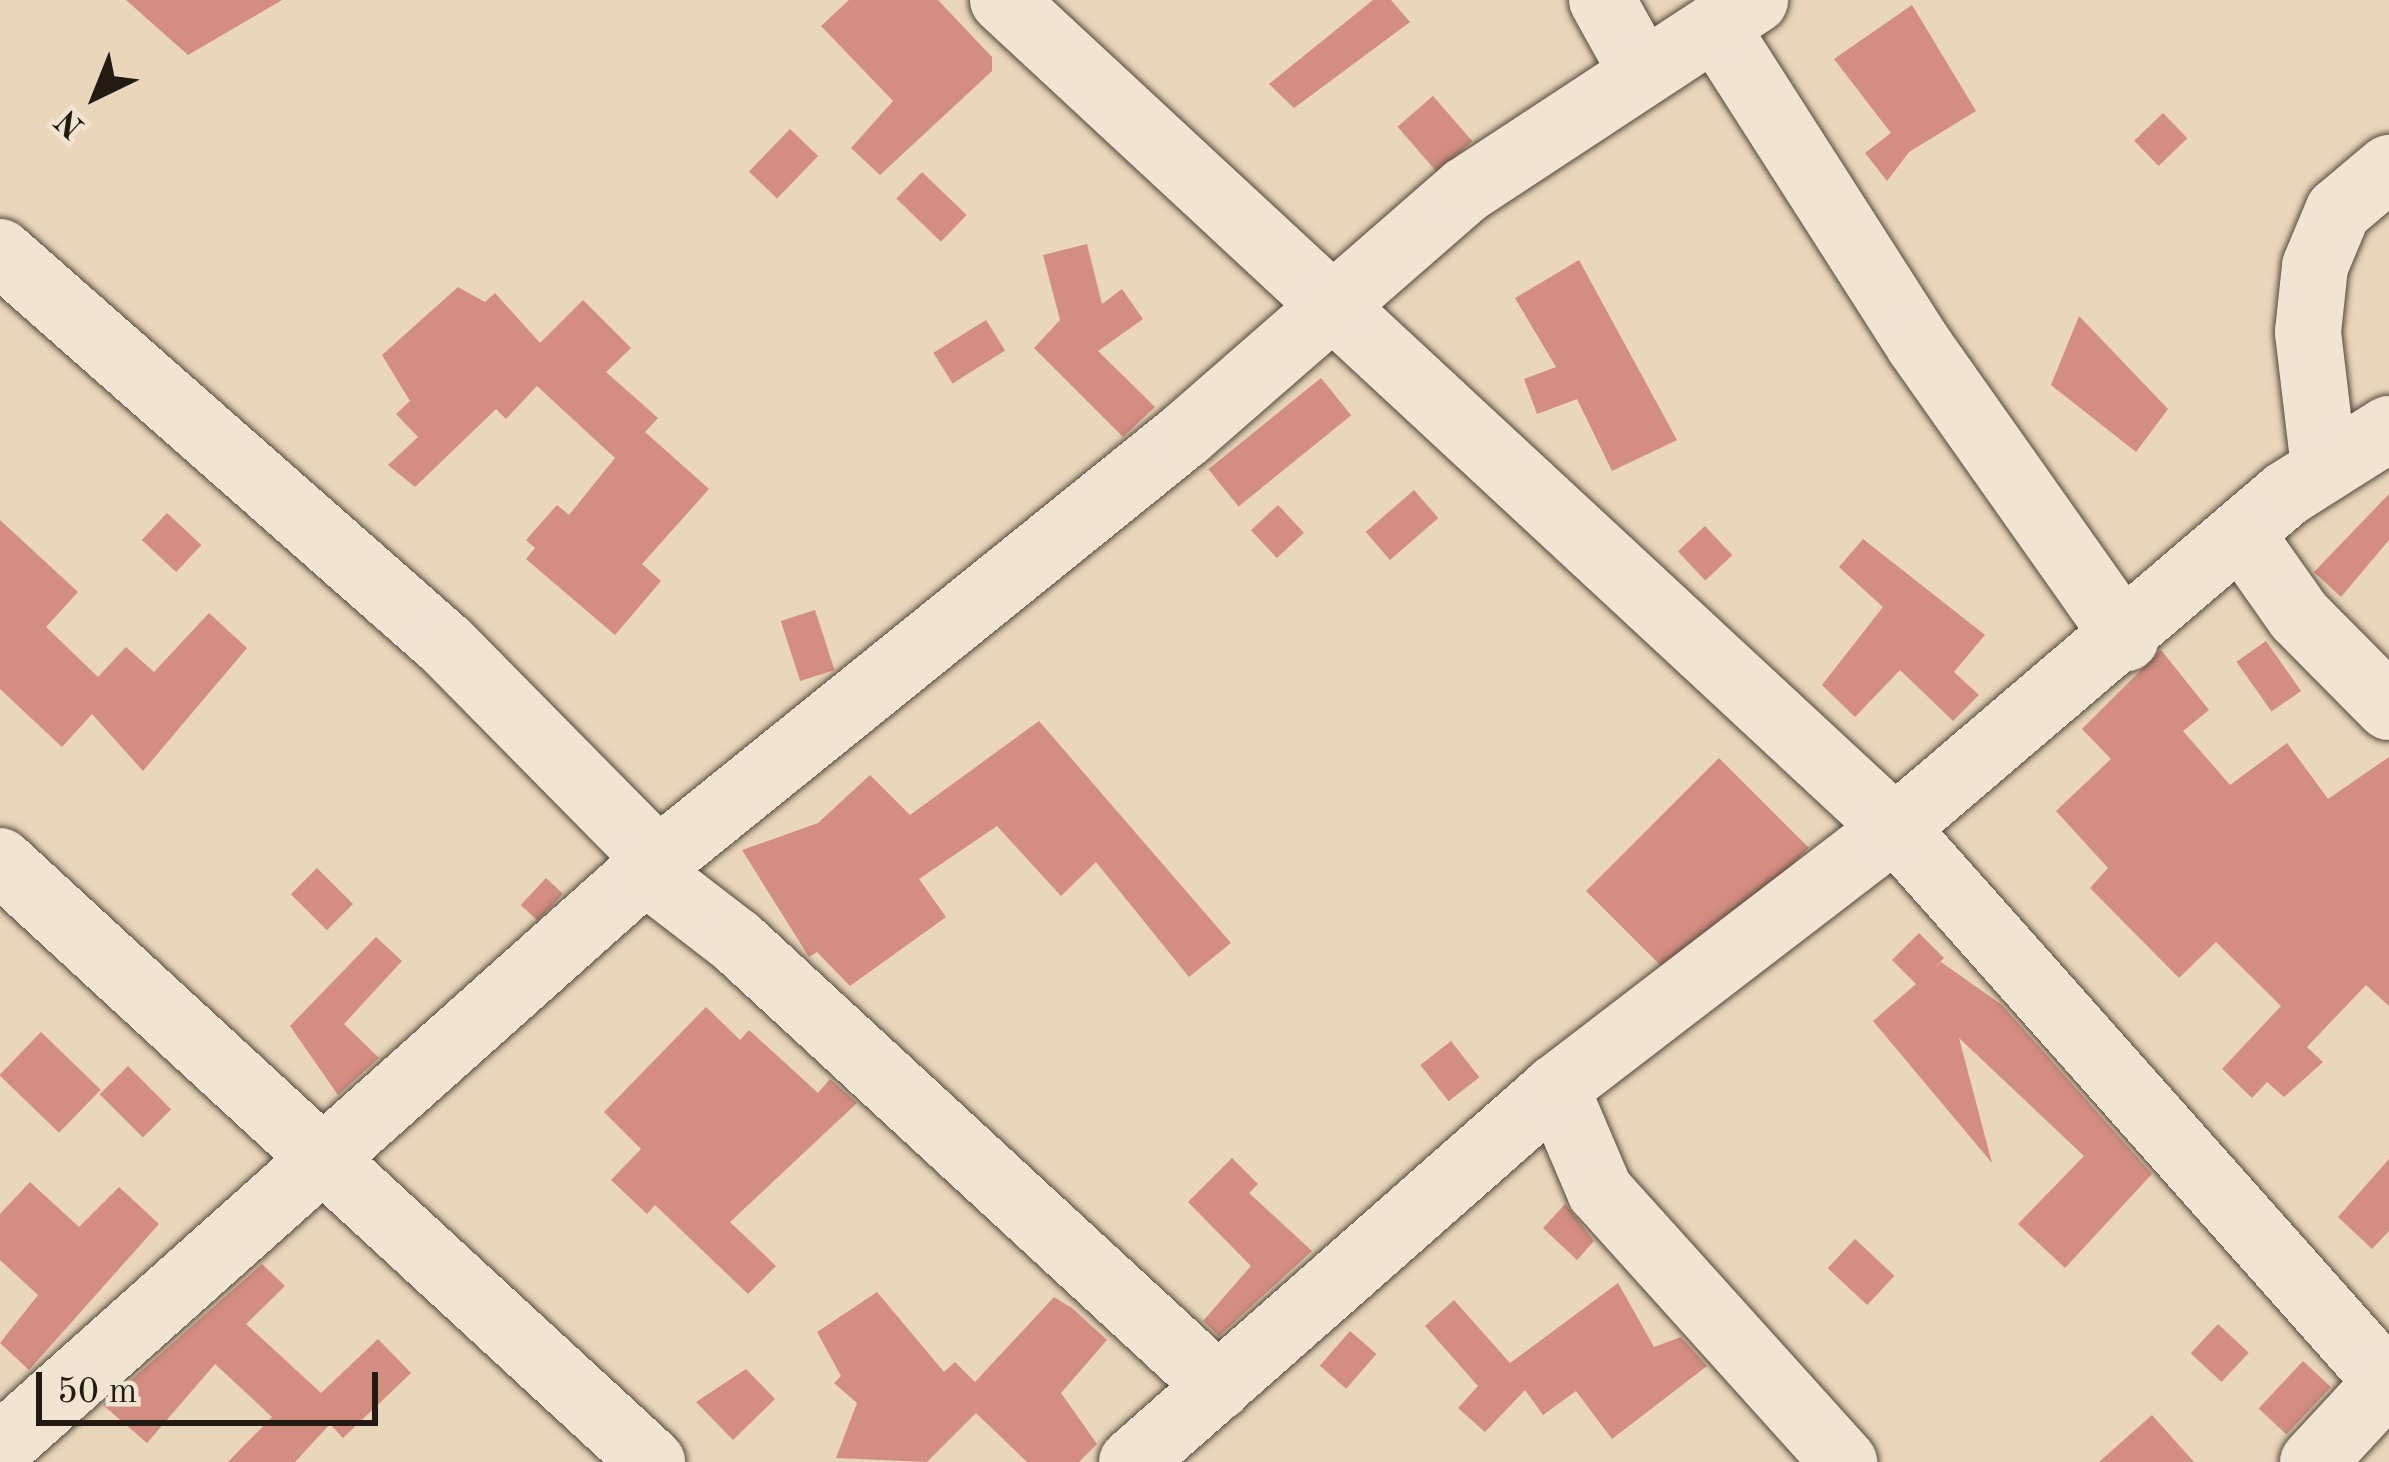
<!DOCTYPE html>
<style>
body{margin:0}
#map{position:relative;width:2389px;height:1462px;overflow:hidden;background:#e9d6bb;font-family:"Old Standard TT",serif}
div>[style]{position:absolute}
.building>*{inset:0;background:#d38d81;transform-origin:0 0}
.roads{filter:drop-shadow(0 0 3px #54493c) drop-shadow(0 0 3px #54493c)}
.minor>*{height:66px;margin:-33px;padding:0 33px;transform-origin:33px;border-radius:33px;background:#f1e4d3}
span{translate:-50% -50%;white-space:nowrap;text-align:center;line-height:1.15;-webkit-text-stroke:12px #f1e4d3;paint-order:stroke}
.north{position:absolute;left:36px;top:36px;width:120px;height:120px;-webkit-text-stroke:9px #f1e4d3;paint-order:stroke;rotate:223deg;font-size:33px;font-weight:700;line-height:48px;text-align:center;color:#231a11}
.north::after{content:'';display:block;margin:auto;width:42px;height:54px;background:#231a11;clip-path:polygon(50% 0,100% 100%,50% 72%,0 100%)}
.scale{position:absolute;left:36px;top:1372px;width:342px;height:54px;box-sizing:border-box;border:6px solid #231a11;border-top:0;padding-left:15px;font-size:36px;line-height:42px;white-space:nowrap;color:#231a11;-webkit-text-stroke:9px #f1e4d3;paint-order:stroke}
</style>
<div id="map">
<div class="building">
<div style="clip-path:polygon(126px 0,282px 0,188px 55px)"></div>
<div style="clip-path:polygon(849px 0,938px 0,992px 57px,992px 71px,880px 175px,851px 148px,893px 101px,821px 26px)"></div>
<div style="clip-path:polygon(1373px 0,1391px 0,1410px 22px,1294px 108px,1269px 84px)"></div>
<div style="clip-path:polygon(1912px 5px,1976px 111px,1909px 152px,1887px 181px,1865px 153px,1891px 133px,1834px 59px)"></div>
<div style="left:1433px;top:96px;width:60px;height:47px;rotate:49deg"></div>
<div style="left:2163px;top:113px;width:35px;height:40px;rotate:46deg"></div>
<div style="left:790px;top:129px;width:39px;height:59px;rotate:44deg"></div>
<div style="left:922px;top:172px;width:62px;height:37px;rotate:44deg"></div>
<div style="clip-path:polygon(1087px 244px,1102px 304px,1122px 289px,1143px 319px,1098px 351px,1155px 407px,1123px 437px,1034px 348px,1060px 320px,1043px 255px)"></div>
<div style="clip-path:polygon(1579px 260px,1677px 440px,1612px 471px,1577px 399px,1537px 414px,1524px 379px,1556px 367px,1515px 298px)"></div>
<div style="clip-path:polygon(458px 287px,485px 302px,495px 293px,540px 343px,583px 300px,631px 348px,606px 372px,658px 418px,645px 432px,709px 489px,642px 564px,661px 581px,615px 635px,526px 559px,535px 548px,526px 540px,557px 505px,569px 515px,615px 458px,537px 386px,506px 419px,496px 409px,415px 487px,388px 465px,418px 437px,396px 414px,410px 401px,382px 355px)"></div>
<div style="clip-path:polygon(2079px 316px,2168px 409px,2136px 452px,2051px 385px)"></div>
<div style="left:986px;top:320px;width:36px;height:62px;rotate:58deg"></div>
<div style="left:1321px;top:378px;width:48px;height:145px;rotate:51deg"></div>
<div style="left:1414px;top:490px;width:37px;height:64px;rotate:49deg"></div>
<div style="clip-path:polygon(2389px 494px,2389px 540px,2341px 597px,2314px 572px)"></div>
<div style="left:1278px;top:505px;width:38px;height:37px;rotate:47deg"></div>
<div style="left:167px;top:513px;width:47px;height:37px;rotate:43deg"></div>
<div style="clip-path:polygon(0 520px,78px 592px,46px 627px,98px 677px,126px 647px,154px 672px,209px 613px,247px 648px,143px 771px,92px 714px,62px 747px,0 689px)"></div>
<div style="left:1705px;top:526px;width:40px;height:37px;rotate:47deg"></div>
<div style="clip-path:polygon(1863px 539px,1985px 635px,1954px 672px,1979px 695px,1953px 721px,1900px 670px,1855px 717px,1822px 685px,1883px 607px,1839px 567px)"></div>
<div style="left:815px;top:610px;width:63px;height:36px;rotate:72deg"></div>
<div style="left:2266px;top:641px;width:61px;height:36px;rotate:55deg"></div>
<div style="clip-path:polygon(2161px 650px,2209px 710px,2183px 731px,2230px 785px,2287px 743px,2328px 799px,2389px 757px,2389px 1006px,2366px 985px,2307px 1047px,2323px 1062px,2284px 1097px,2267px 1082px,2252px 1098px,2222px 1069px,2281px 1006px,2216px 942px,2179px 978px,2090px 888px,2108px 868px,2056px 811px,2111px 759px,2082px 729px)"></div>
<div style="clip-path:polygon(1039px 721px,1231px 943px,1189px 977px,1096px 862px,1061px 896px,997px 826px,919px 879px,946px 917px,850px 986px,817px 952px,809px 957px,742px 850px,818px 823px,870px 775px,910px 815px)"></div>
<div style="left:1719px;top:758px;width:127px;height:188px;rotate:45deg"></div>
<div style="left:317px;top:868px;width:51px;height:37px;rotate:45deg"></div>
<div style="left:546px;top:878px;width:23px;height:37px;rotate:43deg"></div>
<div style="clip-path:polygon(1919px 933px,1944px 958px,1934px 969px,1941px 962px,2002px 1005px,2152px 1174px,2065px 1268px,2018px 1224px,2084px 1156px,1959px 1038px,1992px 1163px,1873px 1021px,1916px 984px,1892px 960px)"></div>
<div style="clip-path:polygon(376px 937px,402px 961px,344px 1024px,379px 1058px,338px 1095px,290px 1026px)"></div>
<div style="clip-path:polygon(706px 1007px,740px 1040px,749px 1030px,818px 1093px,830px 1079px,857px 1103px,730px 1222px,776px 1266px,748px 1294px,655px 1205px,647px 1214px,611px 1180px,641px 1149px,604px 1112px)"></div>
<div style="left:41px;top:1032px;width:83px;height:60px;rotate:44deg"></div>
<div style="left:1451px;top:1041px;width:46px;height:39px;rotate:52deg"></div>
<div style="left:128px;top:1066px;width:61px;height:40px;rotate:45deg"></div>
<div style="clip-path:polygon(1232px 1158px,1258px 1184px,1249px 1193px,1312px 1251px,1219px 1336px,1203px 1321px,1251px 1266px,1188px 1202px)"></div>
<div style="clip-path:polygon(2389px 1159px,2389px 1231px,2372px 1249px,2338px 1217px)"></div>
<div style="clip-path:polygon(30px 1182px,79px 1227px,119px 1187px,159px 1224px,29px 1370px,0 1343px,38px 1295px,0 1260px,0 1214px)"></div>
<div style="clip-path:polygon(1565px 1204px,1594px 1241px,1577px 1260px,1543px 1228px)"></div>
<div style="left:1855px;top:1239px;width:54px;height:40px;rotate:43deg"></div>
<div style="clip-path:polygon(262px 1264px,285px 1286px,246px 1324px,321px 1393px,378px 1339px,411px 1373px,343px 1438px,330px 1424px,295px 1462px,228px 1462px,272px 1417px,215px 1364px,147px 1443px,103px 1405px)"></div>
<div style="clip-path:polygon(1618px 1283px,1654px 1347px,1681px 1337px,1707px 1366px,1612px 1439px,1576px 1391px,1543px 1415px,1525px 1390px,1485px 1432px,1458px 1408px,1478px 1386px,1425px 1326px,1454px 1300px,1510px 1363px)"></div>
<div style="clip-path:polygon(877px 1292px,944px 1372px,955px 1362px,975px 1382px,1054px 1297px,1072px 1308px,1107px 1340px,1061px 1393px,1097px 1444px,1079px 1462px,1027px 1462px,976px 1413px,927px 1462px,836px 1458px,857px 1403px,834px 1383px,841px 1376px,817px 1332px)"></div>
<div style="left:2218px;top:1324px;width:42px;height:40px;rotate:43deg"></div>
<div style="left:1350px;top:1331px;width:35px;height:46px;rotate:41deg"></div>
<div style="left:2303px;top:1361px;width:38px;height:65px;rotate:43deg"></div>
<div style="clip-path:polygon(746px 1369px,775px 1399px,733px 1440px,696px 1402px)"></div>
<div style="clip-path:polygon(2152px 1415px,2194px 1462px,2099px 1462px)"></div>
</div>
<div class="roads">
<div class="minor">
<div style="left:1003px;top:0;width:1217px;rotate:42.87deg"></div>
<div style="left:1895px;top:828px;width:744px;rotate:48.38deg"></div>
<div style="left:1602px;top:0;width:82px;rotate:60.9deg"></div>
<div style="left:1717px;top:29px;width:375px;rotate:57.4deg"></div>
<div style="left:1919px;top:345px;width:359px;rotate:54.8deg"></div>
<div style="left:0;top:252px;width:594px;rotate:41.39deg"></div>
<div style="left:446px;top:645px;width:302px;rotate:45.4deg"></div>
<div style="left:2324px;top:467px;width:136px;rotate:-96.8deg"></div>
<div style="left:2308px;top:332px;width:66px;rotate:-83.9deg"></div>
<div style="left:2315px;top:266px;width:60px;rotate:-67.3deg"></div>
<div style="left:2338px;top:211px;width:67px;rotate:-40.1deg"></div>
<div style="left:2244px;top:538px;width:95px;rotate:54.8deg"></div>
<div style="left:2299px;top:616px;width:128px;rotate:45.3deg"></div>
<div style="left:0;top:861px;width:887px;rotate:42.67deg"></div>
<div style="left:645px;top:871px;width:115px;rotate:37.6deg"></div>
<div style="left:736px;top:941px;width:657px;rotate:42.72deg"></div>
<div style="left:1556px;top:1088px;width:112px;rotate:66.9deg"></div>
<div style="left:1600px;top:1191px;width:365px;rotate:48deg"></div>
<div style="left:0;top:1447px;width:865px;rotate:-41.77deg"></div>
<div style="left:645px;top:871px;width:694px;rotate:-38.92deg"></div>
<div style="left:1185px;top:435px;width:373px;rotate:-41.1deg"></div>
<div style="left:1466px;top:190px;width:346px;rotate:-33.3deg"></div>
<div style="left:1132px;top:1462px;width:565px;rotate:-41.41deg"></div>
<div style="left:1556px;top:1088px;width:427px;rotate:-37.5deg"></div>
<div style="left:1895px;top:828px;width:514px;rotate:-40.5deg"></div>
<div style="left:2286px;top:494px;width:122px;rotate:-32.3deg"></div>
<div style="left:2313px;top:1462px;width:112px;rotate:-47.2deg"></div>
</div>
</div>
<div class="north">N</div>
<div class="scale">50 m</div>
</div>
